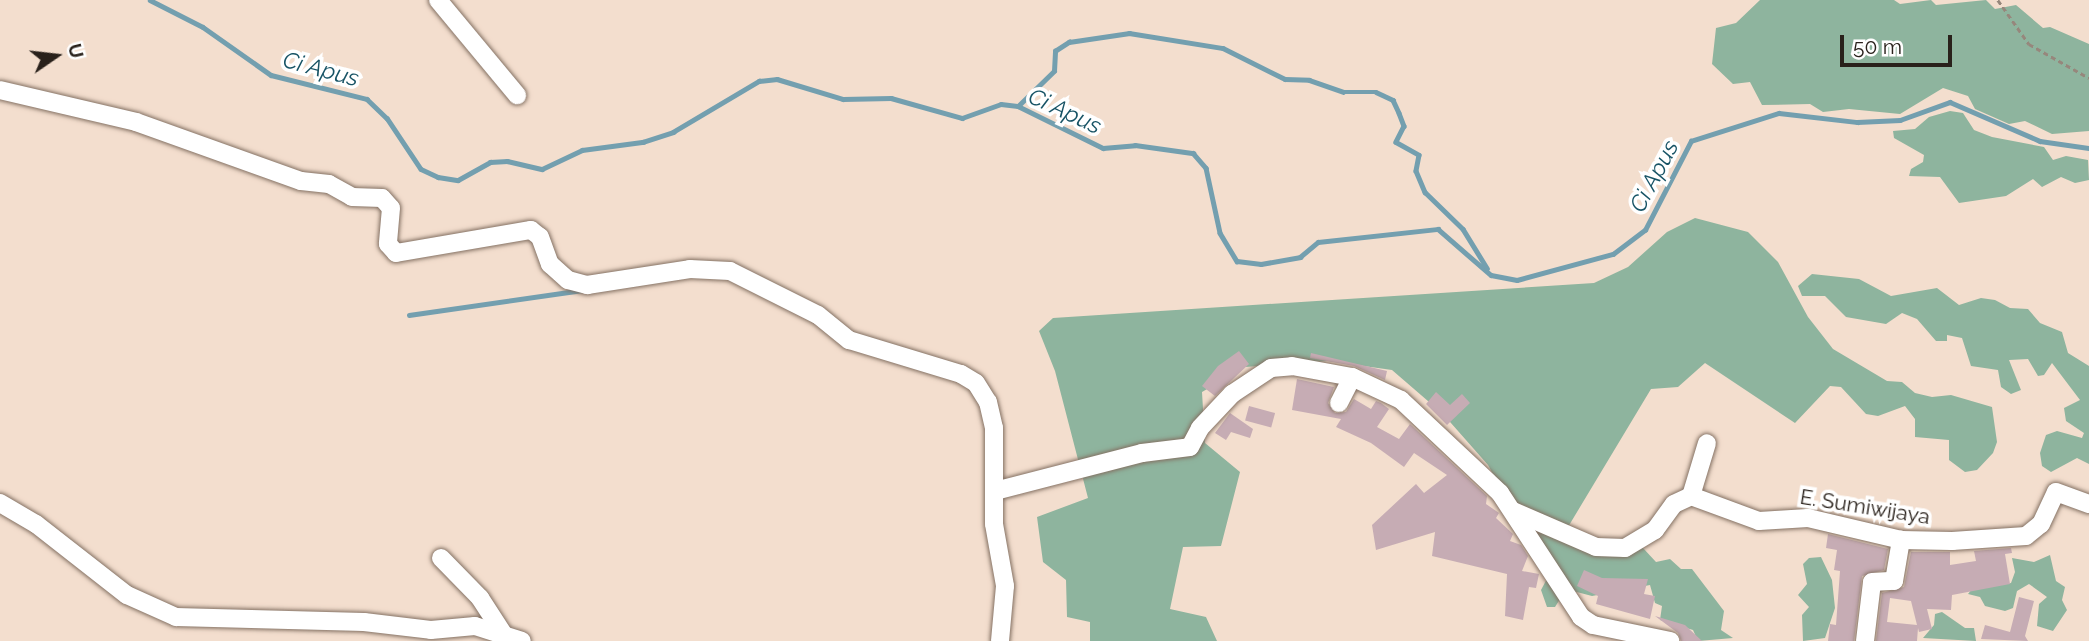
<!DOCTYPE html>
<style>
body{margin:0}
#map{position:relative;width:2089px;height:641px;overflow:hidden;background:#f3dece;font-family:Raleway,sans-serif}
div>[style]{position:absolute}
.forest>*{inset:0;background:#8eb49e}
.stream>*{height:4.5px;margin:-2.25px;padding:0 2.25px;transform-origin:2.25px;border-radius:2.25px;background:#739faf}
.building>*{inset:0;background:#c6acb4;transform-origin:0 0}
.path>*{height:2.5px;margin-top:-1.25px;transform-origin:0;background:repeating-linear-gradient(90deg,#96877c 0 5px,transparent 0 8.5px)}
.roads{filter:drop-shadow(0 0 2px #847163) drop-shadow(0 0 2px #847163)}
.minor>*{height:18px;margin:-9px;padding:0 9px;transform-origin:9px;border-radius:9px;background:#fff}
span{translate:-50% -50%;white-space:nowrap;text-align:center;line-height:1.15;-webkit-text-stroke:7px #fff;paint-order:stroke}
.street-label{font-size:21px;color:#29211b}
.water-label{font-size:23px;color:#175365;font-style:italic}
.north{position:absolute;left:21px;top:21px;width:70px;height:70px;-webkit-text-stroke:5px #fff;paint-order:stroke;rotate:76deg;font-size:19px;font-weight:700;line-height:28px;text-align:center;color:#29211b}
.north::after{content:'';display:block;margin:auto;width:24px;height:32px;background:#29211b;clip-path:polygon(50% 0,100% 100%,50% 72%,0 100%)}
.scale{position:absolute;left:1840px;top:35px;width:112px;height:32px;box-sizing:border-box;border:4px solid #29211b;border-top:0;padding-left:9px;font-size:21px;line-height:24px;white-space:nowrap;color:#29211b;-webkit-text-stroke:5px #fff;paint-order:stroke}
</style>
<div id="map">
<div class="forest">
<div style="clip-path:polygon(1760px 0,1894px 0,1900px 4px,1931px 0,1936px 5px,1986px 0,1995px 9px,2016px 5px,2043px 28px,2050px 27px,2089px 44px,2089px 131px,2052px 134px,2025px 121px,2009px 124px,1975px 109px,1968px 96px,1943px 88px,1900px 114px,1849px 109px,1823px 112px,1810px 104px,1762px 105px,1750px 82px,1733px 84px,1712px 64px,1716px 28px,1736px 23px)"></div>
<div style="clip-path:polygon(1950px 111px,1963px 113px,1974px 130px,1992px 137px,2044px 147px,2053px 160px,2066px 156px,2088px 160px,2089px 180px,2075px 183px,2061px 177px,2042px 187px,2033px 179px,2006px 196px,1959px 203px,1940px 177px,1909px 176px,1911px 169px,1923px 162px,1924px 155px,1894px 138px,1893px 131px,1915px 129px,1929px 117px)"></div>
<div style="clip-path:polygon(1695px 218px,1748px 232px,1778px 262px,1808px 317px,1833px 349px,1887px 381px,1902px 382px,1915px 393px,1932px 397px,1951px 395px,1992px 407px,1997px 442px,1993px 453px,1977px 470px,1965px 472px,1949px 460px,1949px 440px,1915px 437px,1915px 419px,1905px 406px,1878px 416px,1866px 414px,1841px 387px,1830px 386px,1795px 423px,1705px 363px,1678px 387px,1651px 389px,1565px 532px,1643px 548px,1656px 562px,1670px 559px,1681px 569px,1692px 569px,1724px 611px,1721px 630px,1733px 638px,1698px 641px,1693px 630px,1660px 620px,1662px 606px,1655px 603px,1650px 585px,1592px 596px,1573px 591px,1562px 596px,1555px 607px,1547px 607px,1541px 590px,1549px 575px,1488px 465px,1443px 414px,1392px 370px,1328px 361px,1245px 367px,1202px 392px,1205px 443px,1240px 472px,1221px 546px,1183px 547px,1170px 609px,1206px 617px,1217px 641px,1090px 641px,1090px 622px,1067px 617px,1066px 580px,1043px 562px,1037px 517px,1088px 498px,1055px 371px,1039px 331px,1053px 318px,1594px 283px,1628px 267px,1667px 232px)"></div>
<div style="clip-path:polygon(1812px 274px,1859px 279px,1891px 296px,1937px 288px,1959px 305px,1981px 298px,1995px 300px,2010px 308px,2028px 309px,2040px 323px,2062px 332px,2068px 353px,2089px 366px,2089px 464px,2077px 458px,2051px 472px,2042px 466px,2040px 453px,2046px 435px,2057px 431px,2082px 438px,2084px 433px,2066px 421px,2064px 408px,2080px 400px,2052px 363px,2044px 375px,2038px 376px,2028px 359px,2009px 360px,2021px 390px,2011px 394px,2001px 387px,1998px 370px,1971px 366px,1962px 338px,1947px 335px,1947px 341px,1936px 341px,1917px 319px,1902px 313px,1886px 324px,1846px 317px,1825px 296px,1802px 296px,1798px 286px)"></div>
<div style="clip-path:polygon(2050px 555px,2056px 581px,2065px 587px,2062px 600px,2067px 610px,2053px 631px,2037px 626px,2039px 604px,2047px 597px,2029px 584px,2017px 591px,2013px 608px,2005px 611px,1985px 606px,1980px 597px,1968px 594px,1972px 589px,2011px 583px,2015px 572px,2012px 558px,2034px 562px)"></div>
<div style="clip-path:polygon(1821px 557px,1832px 580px,1835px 608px,1825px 638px,1803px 641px,1802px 615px,1809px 607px,1798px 595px,1807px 584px,1803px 564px,1809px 558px)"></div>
<div style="clip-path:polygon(1942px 612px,1965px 628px,1974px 628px,1976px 641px,1923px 638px,1934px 625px,1935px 614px)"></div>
</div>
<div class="stream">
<div style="left:150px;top:0;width:59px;rotate:27deg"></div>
<div style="left:203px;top:27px;width:83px;rotate:35.2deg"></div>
<div style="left:271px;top:75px;width:99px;rotate:14deg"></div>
<div style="left:367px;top:99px;width:28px;rotate:44deg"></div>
<div style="left:387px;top:118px;width:61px;rotate:56.3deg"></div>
<div style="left:421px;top:169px;width:19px;rotate:25deg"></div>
<div style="left:438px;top:177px;width:20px;rotate:9deg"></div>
<div style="left:458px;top:180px;width:37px;rotate:-29deg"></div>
<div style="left:490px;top:162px;width:17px;rotate:-3deg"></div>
<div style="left:507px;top:161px;width:36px;rotate:13deg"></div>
<div style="left:542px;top:169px;width:44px;rotate:-25.4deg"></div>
<div style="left:582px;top:150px;width:62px;rotate:-7.5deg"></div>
<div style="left:643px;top:142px;width:32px;rotate:-18deg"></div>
<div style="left:673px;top:132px;width:100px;rotate:-30.7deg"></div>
<div style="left:759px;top:81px;width:18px;rotate:-6deg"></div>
<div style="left:777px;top:79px;width:69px;rotate:16.9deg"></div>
<div style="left:843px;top:99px;width:48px;rotate:-1.2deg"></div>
<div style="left:891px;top:98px;width:74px;rotate:15.7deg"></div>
<div style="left:962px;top:118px;width:41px;rotate:-19.7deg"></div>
<div style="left:1001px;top:104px;width:17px;rotate:7deg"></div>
<div style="left:1018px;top:106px;width:95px;rotate:26.3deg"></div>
<div style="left:1103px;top:148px;width:32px;rotate:-5deg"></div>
<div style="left:1135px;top:145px;width:59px;rotate:7.9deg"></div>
<div style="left:1193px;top:153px;width:20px;rotate:49deg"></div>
<div style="left:1206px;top:168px;width:66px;rotate:77.8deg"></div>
<div style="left:1220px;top:233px;width:33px;rotate:59deg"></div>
<div style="left:1237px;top:261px;width:24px;rotate:7deg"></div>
<div style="left:1261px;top:264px;width:40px;rotate:-10deg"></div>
<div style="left:1300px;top:257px;width:23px;rotate:-40deg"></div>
<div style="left:1318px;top:242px;width:121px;rotate:-6.2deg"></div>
<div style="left:1438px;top:229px;width:70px;rotate:41deg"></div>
<div style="left:1491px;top:275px;width:26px;rotate:11deg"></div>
<div style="left:1517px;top:280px;width:99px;rotate:-15.2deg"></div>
<div style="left:1613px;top:254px;width:40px;rotate:-37deg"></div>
<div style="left:1645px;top:230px;width:100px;rotate:-62.7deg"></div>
<div style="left:1691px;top:141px;width:92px;rotate:-17.7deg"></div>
<div style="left:1779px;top:113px;width:79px;rotate:6.6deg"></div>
<div style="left:1857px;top:122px;width:43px;rotate:-2.7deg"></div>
<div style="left:1900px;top:120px;width:53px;rotate:-19.8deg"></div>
<div style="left:1950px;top:102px;width:98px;rotate:23.4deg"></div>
<div style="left:2040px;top:141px;width:49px;rotate:8.1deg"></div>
<div style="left:1018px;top:106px;width:50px;rotate:-44.2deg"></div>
<div style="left:1054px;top:71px;width:20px;rotate:-87deg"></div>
<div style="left:1055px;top:51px;width:17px;rotate:-33deg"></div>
<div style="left:1069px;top:42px;width:61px;rotate:-8.5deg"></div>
<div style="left:1129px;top:33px;width:95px;rotate:9.1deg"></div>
<div style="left:1223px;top:48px;width:69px;rotate:26.6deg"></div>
<div style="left:1285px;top:79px;width:24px;rotate:2deg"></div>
<div style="left:1309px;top:80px;width:36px;rotate:19deg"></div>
<div style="left:1343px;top:92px;width:33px"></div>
<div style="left:1376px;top:92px;width:19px;rotate:25deg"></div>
<div style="left:1393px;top:100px;width:14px;rotate:65deg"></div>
<div style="left:1399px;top:113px;width:14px;rotate:69deg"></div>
<div style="left:1404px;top:126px;width:18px;rotate:117deg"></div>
<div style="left:1396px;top:142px;width:26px;rotate:29deg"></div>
<div style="left:1419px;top:155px;width:16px;rotate:101deg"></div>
<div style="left:1416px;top:171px;width:23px;rotate:67deg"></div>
<div style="left:1425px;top:192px;width:53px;rotate:44.2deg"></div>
<div style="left:1463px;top:229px;width:46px;rotate:58.4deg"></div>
<div style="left:409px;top:315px;width:175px;rotate:-8.2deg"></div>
</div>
<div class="building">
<div style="clip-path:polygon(1239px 351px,1249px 364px,1215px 396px,1202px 386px,1218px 366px)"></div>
<div style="clip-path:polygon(1311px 353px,1387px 371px,1385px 380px,1354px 366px,1310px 358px)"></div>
<div style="clip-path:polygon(1297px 379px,1334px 387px,1328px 403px,1335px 413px,1346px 412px,1354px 399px,1371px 409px,1376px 401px,1381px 403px,1389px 409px,1377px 427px,1399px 439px,1410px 424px,1487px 496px,1486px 504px,1499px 513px,1496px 518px,1513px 534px,1510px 541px,1521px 545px,1528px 556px,1522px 571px,1539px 574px,1536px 588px,1529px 587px,1523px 620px,1505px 616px,1507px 574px,1432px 556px,1435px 532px,1376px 550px,1372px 525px,1416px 484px,1424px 493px,1447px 475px,1414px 453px,1404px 467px,1371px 443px,1336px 427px,1341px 419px,1292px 410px)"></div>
<div style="clip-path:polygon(1436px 392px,1450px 405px,1462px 394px,1470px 403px,1447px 425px,1426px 404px)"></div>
<div style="left:1249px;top:406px;width:27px;height:15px;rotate:15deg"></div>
<div style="clip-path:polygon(1230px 413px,1253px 429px,1250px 438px,1231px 432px,1226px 440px,1215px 433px)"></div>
<div style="clip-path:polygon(1828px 534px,1888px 549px,1884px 570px,1862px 576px,1854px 641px,1828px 641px,1830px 624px,1836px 625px,1840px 571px,1834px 570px,1837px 550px,1826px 548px)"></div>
<div style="clip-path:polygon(evenodd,2011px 548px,2012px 553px,2005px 554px,2010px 584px,1952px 595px,1951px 610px,1927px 609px,1932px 629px,1919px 632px,1918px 628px,1917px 641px,1876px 641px,1882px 593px,1904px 587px,1911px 552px,1950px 552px,1950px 565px,1976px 561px,1974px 551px,2011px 548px,1890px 598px,1911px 601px,1917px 625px,1887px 622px,1890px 598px)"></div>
<div style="clip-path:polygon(1584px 570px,1602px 578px,1648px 579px,1644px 594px,1655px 596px,1650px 619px,1596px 604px,1598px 596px,1577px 586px)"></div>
<div style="clip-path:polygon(2019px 597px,2034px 601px,2025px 636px,2028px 641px,1981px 639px,1985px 625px,2010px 632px)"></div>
<div style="clip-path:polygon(1655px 616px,1685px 625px,1702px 641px,1681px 641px,1678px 633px)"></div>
</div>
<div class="path">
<div style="left:1998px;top:0;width:54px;rotate:54.8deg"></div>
<div style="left:2029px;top:44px;width:69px;rotate:29.5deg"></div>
</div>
<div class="roads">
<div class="minor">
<div style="left:438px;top:0;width:124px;rotate:50.3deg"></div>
<div style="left:0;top:90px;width:140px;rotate:13.2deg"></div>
<div style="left:136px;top:122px;width:175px;rotate:19.7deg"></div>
<div style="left:301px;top:181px;width:28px;rotate:6deg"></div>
<div style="left:329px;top:184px;width:26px;rotate:29deg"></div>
<div style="left:352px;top:197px;width:30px;rotate:2deg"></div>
<div style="left:382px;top:198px;width:13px;rotate:48deg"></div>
<div style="left:391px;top:208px;width:36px;rotate:95deg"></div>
<div style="left:388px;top:244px;width:12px;rotate:48deg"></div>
<div style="left:396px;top:253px;width:137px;rotate:-9.7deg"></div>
<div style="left:531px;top:230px;width:11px;rotate:38deg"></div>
<div style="left:540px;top:237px;width:29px;rotate:70deg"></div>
<div style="left:550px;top:264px;width:24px;rotate:42deg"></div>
<div style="left:568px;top:280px;width:20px;rotate:15deg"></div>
<div style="left:587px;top:285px;width:104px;rotate:-8.8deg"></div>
<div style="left:690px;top:269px;width:40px;rotate:2.9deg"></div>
<div style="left:730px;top:271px;width:98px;rotate:26.6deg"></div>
<div style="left:818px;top:315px;width:40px;rotate:39deg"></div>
<div style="left:849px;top:340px;width:117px;rotate:16.9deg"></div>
<div style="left:961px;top:374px;width:17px;rotate:31deg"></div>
<div style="left:976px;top:383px;width:22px;rotate:58deg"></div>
<div style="left:988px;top:402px;width:27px;rotate:77deg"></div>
<div style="left:994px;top:428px;width:96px;rotate:90deg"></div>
<div style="left:994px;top:524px;width:63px;rotate:79.9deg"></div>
<div style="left:1005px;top:586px;width:55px;rotate:95.2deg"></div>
<div style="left:1339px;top:403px;width:29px;rotate:-63deg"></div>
<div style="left:995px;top:491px;width:152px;rotate:-14.5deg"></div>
<div style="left:1142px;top:453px;width:48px;rotate:-7.1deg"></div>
<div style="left:1190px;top:447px;width:21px;rotate:-62deg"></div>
<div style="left:1200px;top:428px;width:47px;rotate:-46.7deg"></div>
<div style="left:1232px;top:394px;width:47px;rotate:-33.7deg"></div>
<div style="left:1271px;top:368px;width:21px;rotate:-5deg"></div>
<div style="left:1292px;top:366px;width:61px;rotate:10.4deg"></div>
<div style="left:1352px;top:377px;width:54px;rotate:25.1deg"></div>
<div style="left:1401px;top:400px;width:136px;rotate:43.2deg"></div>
<div style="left:1500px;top:493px;width:148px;rotate:56.8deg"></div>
<div style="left:1581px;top:617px;width:14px;rotate:34deg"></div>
<div style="left:1593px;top:625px;width:79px;rotate:11.7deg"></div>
<div style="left:1691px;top:496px;width:55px;rotate:-73.2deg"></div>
<div style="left:0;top:503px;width:42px;rotate:30.3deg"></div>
<div style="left:36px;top:524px;width:115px;rotate:38deg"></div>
<div style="left:127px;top:595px;width:54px;rotate:24.2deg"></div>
<div style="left:176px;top:617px;width:188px;rotate:1.5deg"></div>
<div style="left:364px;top:622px;width:67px;rotate:6.8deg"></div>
<div style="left:431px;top:630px;width:44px;rotate:-5.2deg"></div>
<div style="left:475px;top:626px;width:49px;rotate:17.7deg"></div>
<div style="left:1513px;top:511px;width:90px;rotate:23.4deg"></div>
<div style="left:1596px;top:547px;width:29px;rotate:2deg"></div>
<div style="left:1625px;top:548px;width:35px;rotate:-31deg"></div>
<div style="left:1655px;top:530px;width:32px;rotate:-54deg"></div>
<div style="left:1674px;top:504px;width:19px;rotate:-25deg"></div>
<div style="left:1691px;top:496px;width:72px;rotate:20.2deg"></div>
<div style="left:1759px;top:521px;width:49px;rotate:-3.5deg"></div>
<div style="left:1808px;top:518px;width:96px;rotate:13.3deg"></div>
<div style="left:1901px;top:540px;width:51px;rotate:1.1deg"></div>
<div style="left:1952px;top:541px;width:74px;rotate:-3.9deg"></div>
<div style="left:2026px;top:536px;width:19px;rotate:-39deg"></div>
<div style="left:2041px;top:524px;width:35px;rotate:-65deg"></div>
<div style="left:2056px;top:492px;width:35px;rotate:20deg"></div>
<div style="left:441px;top:558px;width:56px;rotate:45.7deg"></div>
<div style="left:480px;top:598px;width:44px;rotate:57deg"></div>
<div style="left:1865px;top:641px;width:59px;rotate:-83.2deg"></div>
<div style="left:1872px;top:582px;width:22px;rotate:-3deg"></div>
<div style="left:1894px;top:581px;width:42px;rotate:-80.3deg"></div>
</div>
</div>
<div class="street-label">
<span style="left:1865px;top:507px;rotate:9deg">E. Sumiwijaya</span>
</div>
<div class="water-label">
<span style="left:321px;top:69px;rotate:15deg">Ci Apus</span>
<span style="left:1065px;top:111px;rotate:25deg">Ci Apus</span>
<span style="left:1654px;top:176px;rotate:-62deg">Ci Apus</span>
</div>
<div class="north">U</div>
<div class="scale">50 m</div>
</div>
